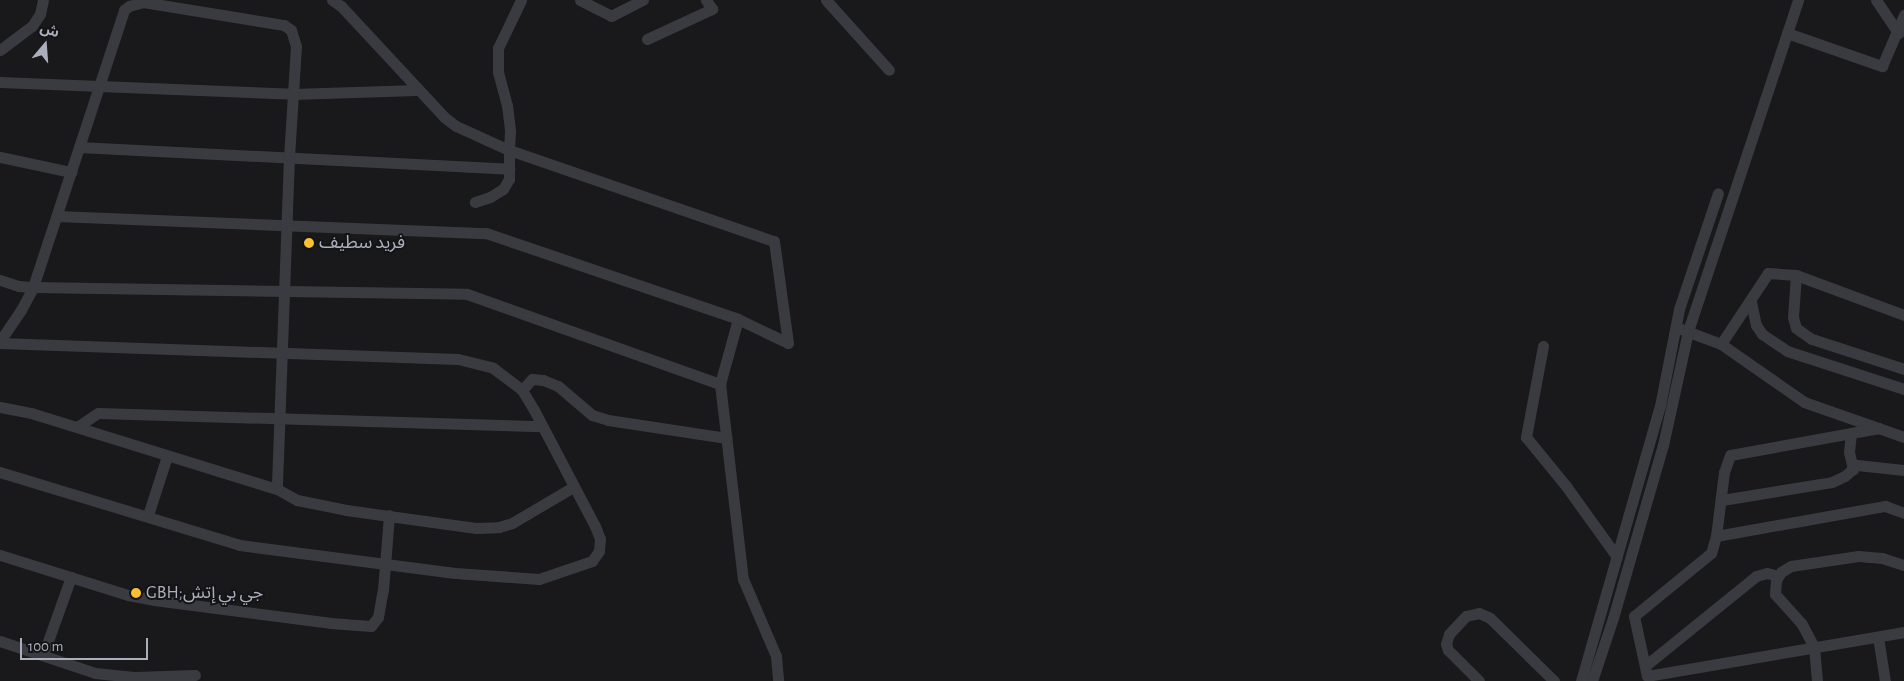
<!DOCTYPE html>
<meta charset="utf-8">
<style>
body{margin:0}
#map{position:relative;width:1904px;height:681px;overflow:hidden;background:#19191b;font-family:"Alegreya Sans","Noto Sans Arabic",sans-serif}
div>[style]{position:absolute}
.minor>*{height:11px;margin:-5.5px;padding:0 5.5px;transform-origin:5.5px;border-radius:5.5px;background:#3a3a41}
.dots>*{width:14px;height:14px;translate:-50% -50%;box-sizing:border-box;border:2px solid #141416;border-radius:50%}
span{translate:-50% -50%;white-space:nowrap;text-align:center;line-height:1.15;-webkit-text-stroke:4px #141416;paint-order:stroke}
.poi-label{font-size:18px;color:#abafbc}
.left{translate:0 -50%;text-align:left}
.north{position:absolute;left:20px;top:20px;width:50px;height:50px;-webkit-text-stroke:4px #141416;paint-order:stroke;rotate:18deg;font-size:14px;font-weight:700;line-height:20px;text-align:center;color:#abafbc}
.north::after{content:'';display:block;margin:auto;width:18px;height:22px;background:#abafbc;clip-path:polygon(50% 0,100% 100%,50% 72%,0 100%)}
.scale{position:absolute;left:20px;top:638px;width:128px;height:22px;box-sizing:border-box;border:2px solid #abafbc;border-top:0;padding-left:6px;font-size:15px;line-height:18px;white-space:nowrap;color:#abafbc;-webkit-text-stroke:4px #141416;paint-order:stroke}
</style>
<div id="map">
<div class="minor">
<div style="left:332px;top:0;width:11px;rotate:34deg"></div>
<div style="left:341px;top:6px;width:151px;rotate:47.1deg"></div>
<div style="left:444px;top:117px;width:15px;rotate:37deg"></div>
<div style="left:456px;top:126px;width:58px;rotate:24.4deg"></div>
<div style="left:509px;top:150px;width:29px;rotate:90deg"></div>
<div style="left:509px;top:179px;width:12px;rotate:121deg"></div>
<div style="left:503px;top:189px;width:15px;rotate:148deg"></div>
<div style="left:490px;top:197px;width:16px;rotate:162deg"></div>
<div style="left:521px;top:0;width:53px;rotate:115.6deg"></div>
<div style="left:498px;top:48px;width:24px;rotate:90deg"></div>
<div style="left:498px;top:72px;width:34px;rotate:75deg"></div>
<div style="left:507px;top:105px;width:26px;rotate:83deg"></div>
<div style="left:510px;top:131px;width:19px;rotate:93deg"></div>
<div style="left:509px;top:150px;width:280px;rotate:19deg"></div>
<div style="left:774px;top:241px;width:103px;rotate:82.2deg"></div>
<div style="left:788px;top:343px;width:55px;rotate:-154.4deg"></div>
<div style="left:738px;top:319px;width:67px;rotate:105.5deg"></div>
<div style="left:720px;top:384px;width:196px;rotate:83.3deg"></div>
<div style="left:743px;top:579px;width:84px;rotate:66.8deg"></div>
<div style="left:776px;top:656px;width:25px;rotate:85deg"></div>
<div style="left:580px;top:0;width:35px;rotate:27deg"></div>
<div style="left:611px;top:16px;width:36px;rotate:-27deg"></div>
<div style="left:826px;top:0;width:94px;rotate:48deg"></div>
<div style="left:1876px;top:0;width:40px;rotate:56deg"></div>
<div style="left:1787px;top:33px;width:101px;rotate:19.2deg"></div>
<div style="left:1882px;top:66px;width:56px;rotate:-66.7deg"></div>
<div style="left:647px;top:39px;width:72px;rotate:-24.8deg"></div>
<div style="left:712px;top:9px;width:11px;rotate:-124deg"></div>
<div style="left:0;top:50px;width:40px;rotate:-37deg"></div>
<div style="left:32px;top:26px;width:14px;rotate:-56deg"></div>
<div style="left:40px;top:14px;width:14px;rotate:-78deg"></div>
<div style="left:0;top:82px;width:293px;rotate:2.3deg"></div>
<div style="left:293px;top:94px;width:124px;rotate:-1.8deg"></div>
<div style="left:79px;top:147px;width:431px;rotate:2.9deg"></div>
<div style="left:0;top:157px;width:73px;rotate:11.9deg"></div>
<div style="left:57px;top:216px;width:429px;rotate:2.3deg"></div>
<div style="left:486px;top:233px;width:266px;rotate:18.8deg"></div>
<div style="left:1796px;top:275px;width:42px;rotate:94.1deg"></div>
<div style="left:1793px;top:317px;width:11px;rotate:75deg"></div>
<div style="left:1796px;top:328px;width:19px;rotate:35deg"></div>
<div style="left:1812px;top:339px;width:97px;rotate:18.1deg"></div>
<div style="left:0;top:280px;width:19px;rotate:18deg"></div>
<div style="left:18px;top:286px;width:15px;rotate:4deg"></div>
<div style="left:33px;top:287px;width:434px;rotate:0.9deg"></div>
<div style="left:467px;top:294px;width:269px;rotate:19.6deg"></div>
<div style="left:1751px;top:302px;width:24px;rotate:78deg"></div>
<div style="left:1756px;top:325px;width:11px;rotate:56deg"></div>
<div style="left:1762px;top:334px;width:30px;rotate:34deg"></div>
<div style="left:1787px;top:351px;width:123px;rotate:18deg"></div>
<div style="left:1681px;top:329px;width:43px;rotate:20.6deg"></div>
<div style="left:1721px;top:344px;width:101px;rotate:34.9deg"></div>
<div style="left:1804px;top:402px;width:106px;rotate:19.3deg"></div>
<div style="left:0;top:341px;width:37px;rotate:-56deg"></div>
<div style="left:21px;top:310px;width:26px;rotate:-62deg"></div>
<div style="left:33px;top:287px;width:292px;rotate:-71.8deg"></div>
<div style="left:124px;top:10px;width:6px;rotate:-39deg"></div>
<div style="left:129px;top:6px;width:15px;rotate:-16deg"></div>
<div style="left:143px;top:2px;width:143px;rotate:9.3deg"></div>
<div style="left:284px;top:25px;width:9px;rotate:36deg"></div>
<div style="left:291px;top:30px;width:17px;rotate:73deg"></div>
<div style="left:296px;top:46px;width:111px;rotate:93.6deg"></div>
<div style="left:289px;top:157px;width:332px;rotate:92.1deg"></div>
<div style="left:0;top:343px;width:458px;rotate:2deg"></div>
<div style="left:458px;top:359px;width:36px;rotate:14deg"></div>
<div style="left:493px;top:368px;width:36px;rotate:37deg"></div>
<div style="left:522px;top:390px;width:23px;rotate:59deg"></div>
<div style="left:534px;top:410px;width:131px;rotate:62.3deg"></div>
<div style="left:595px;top:526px;width:14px;rotate:69deg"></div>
<div style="left:600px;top:539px;width:12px;rotate:95deg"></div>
<div style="left:599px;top:551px;width:12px;rotate:125deg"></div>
<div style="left:592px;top:561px;width:56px;rotate:161.2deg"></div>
<div style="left:539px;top:579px;width:84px;rotate:-175.9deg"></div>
<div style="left:455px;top:573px;width:217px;rotate:-172.6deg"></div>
<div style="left:240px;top:545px;width:251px;rotate:-163.1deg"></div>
<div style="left:1721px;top:344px;width:85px;rotate:-56.5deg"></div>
<div style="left:1768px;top:273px;width:28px;rotate:4deg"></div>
<div style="left:1796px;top:275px;width:115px;rotate:20.3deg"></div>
<div style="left:1543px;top:346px;width:93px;rotate:100.6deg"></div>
<div style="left:1526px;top:437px;width:63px;rotate:50.8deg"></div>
<div style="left:1566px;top:486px;width:87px;rotate:54.3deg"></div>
<div style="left:522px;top:390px;width:15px;rotate:-48deg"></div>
<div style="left:532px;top:379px;width:11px;rotate:5deg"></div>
<div style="left:543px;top:380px;width:16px;rotate:22deg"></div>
<div style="left:558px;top:386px;width:45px;rotate:40.5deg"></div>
<div style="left:592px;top:415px;width:17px;rotate:17deg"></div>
<div style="left:608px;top:420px;width:120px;rotate:8.6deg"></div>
<div style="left:0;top:407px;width:32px;rotate:11deg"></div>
<div style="left:31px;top:413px;width:257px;rotate:17.2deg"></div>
<div style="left:277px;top:489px;width:23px;rotate:29deg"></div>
<div style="left:297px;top:500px;width:50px;rotate:11.5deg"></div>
<div style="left:346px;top:510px;width:131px;rotate:7.9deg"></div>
<div style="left:476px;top:528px;width:23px;rotate:-2deg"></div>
<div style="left:499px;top:527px;width:14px;rotate:-17deg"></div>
<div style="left:512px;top:523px;width:71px;rotate:-30.5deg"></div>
<div style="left:77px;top:427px;width:25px;rotate:-34deg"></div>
<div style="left:98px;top:413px;width:444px;rotate:1.7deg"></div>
<div style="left:1879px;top:428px;width:151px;rotate:169.7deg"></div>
<div style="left:1730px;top:455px;width:18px;rotate:109deg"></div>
<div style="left:1724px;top:472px;width:64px;rotate:97.1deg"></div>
<div style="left:1716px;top:536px;width:18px;rotate:106deg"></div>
<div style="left:1711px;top:553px;width:99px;rotate:140.7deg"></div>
<div style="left:1634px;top:616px;width:61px;rotate:77.8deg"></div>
<div style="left:1647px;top:676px;width:261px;rotate:-9.7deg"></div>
<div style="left:1851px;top:433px;width:19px;rotate:96deg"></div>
<div style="left:1849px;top:452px;width:18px;rotate:77deg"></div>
<div style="left:1722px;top:500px;width:111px;rotate:-9.3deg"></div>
<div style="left:1832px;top:482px;width:14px;rotate:-25deg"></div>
<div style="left:1845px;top:476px;width:16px;rotate:-43deg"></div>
<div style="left:1857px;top:465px;width:47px;rotate:6.1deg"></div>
<div style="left:148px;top:515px;width:62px;rotate:-72.1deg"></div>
<div style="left:1716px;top:536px;width:172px;rotate:-10.1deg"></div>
<div style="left:1885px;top:506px;width:20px;rotate:20deg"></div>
<div style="left:0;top:555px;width:134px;rotate:17.4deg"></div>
<div style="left:128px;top:595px;width:26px;rotate:11deg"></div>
<div style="left:154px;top:600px;width:177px;rotate:7.4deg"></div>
<div style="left:330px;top:623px;width:41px;rotate:4.2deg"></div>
<div style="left:371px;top:626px;width:11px;rotate:-52deg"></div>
<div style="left:378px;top:617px;width:27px;rotate:-80deg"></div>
<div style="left:383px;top:590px;width:75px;rotate:-85.4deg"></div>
<div style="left:1878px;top:637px;width:45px;rotate:81deg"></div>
<div style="left:0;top:641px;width:100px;rotate:18.6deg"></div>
<div style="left:95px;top:673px;width:39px;rotate:6deg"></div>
<div style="left:134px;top:677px;width:61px;rotate:-1.9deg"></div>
<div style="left:43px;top:655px;width:83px;rotate:-70.3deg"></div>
<div style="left:1645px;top:666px;width:143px;rotate:-39deg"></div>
<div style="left:1756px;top:576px;width:11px;rotate:-15deg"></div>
<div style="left:1767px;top:573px;width:11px;rotate:15deg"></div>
<div style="left:1479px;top:681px;width:44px;rotate:-135deg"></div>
<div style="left:1448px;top:650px;width:6px;rotate:-108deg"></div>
<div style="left:1446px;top:644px;width:10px;rotate:-73deg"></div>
<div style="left:1449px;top:634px;width:25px;rotate:-47deg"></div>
<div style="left:1466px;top:616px;width:13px;rotate:-13deg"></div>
<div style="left:1479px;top:613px;width:12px;rotate:24deg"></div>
<div style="left:1490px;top:618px;width:90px;rotate:44.5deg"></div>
<div style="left:1581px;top:681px;width:286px;rotate:-74deg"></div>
<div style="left:1660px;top:406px;width:99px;rotate:-78.9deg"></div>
<div style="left:1679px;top:309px;width:122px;rotate:-71.4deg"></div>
<div style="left:1592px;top:681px;width:66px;rotate:-71.6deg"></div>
<div style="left:1613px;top:618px;width:180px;rotate:-73.9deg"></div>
<div style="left:1663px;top:445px;width:117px;rotate:-77.6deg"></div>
<div style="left:1688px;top:331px;width:349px;rotate:-71.6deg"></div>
<div style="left:1817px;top:681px;width:34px;rotate:-95deg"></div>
<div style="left:1814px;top:647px;width:27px;rotate:-118deg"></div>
<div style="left:1801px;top:623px;width:39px;rotate:-132deg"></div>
<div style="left:1775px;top:594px;width:14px;rotate:-86deg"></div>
<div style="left:1776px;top:580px;width:9px;rotate:-58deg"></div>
<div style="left:1781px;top:572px;width:12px;rotate:-31deg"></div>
<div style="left:1791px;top:566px;width:68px;rotate:-8.5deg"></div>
<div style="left:1858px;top:556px;width:24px;rotate:5deg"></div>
<div style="left:1882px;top:558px;width:23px;rotate:18deg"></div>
</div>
<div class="dots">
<div style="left:309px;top:243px;background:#fbbf31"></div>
<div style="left:136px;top:593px;background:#fbbf31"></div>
</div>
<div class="poi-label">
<span class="left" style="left:319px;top:243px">فريد سطيف</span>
<span class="left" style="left:146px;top:593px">GBH;جي بي إتش</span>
</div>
<div class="north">ش</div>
<div class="scale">100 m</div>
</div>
